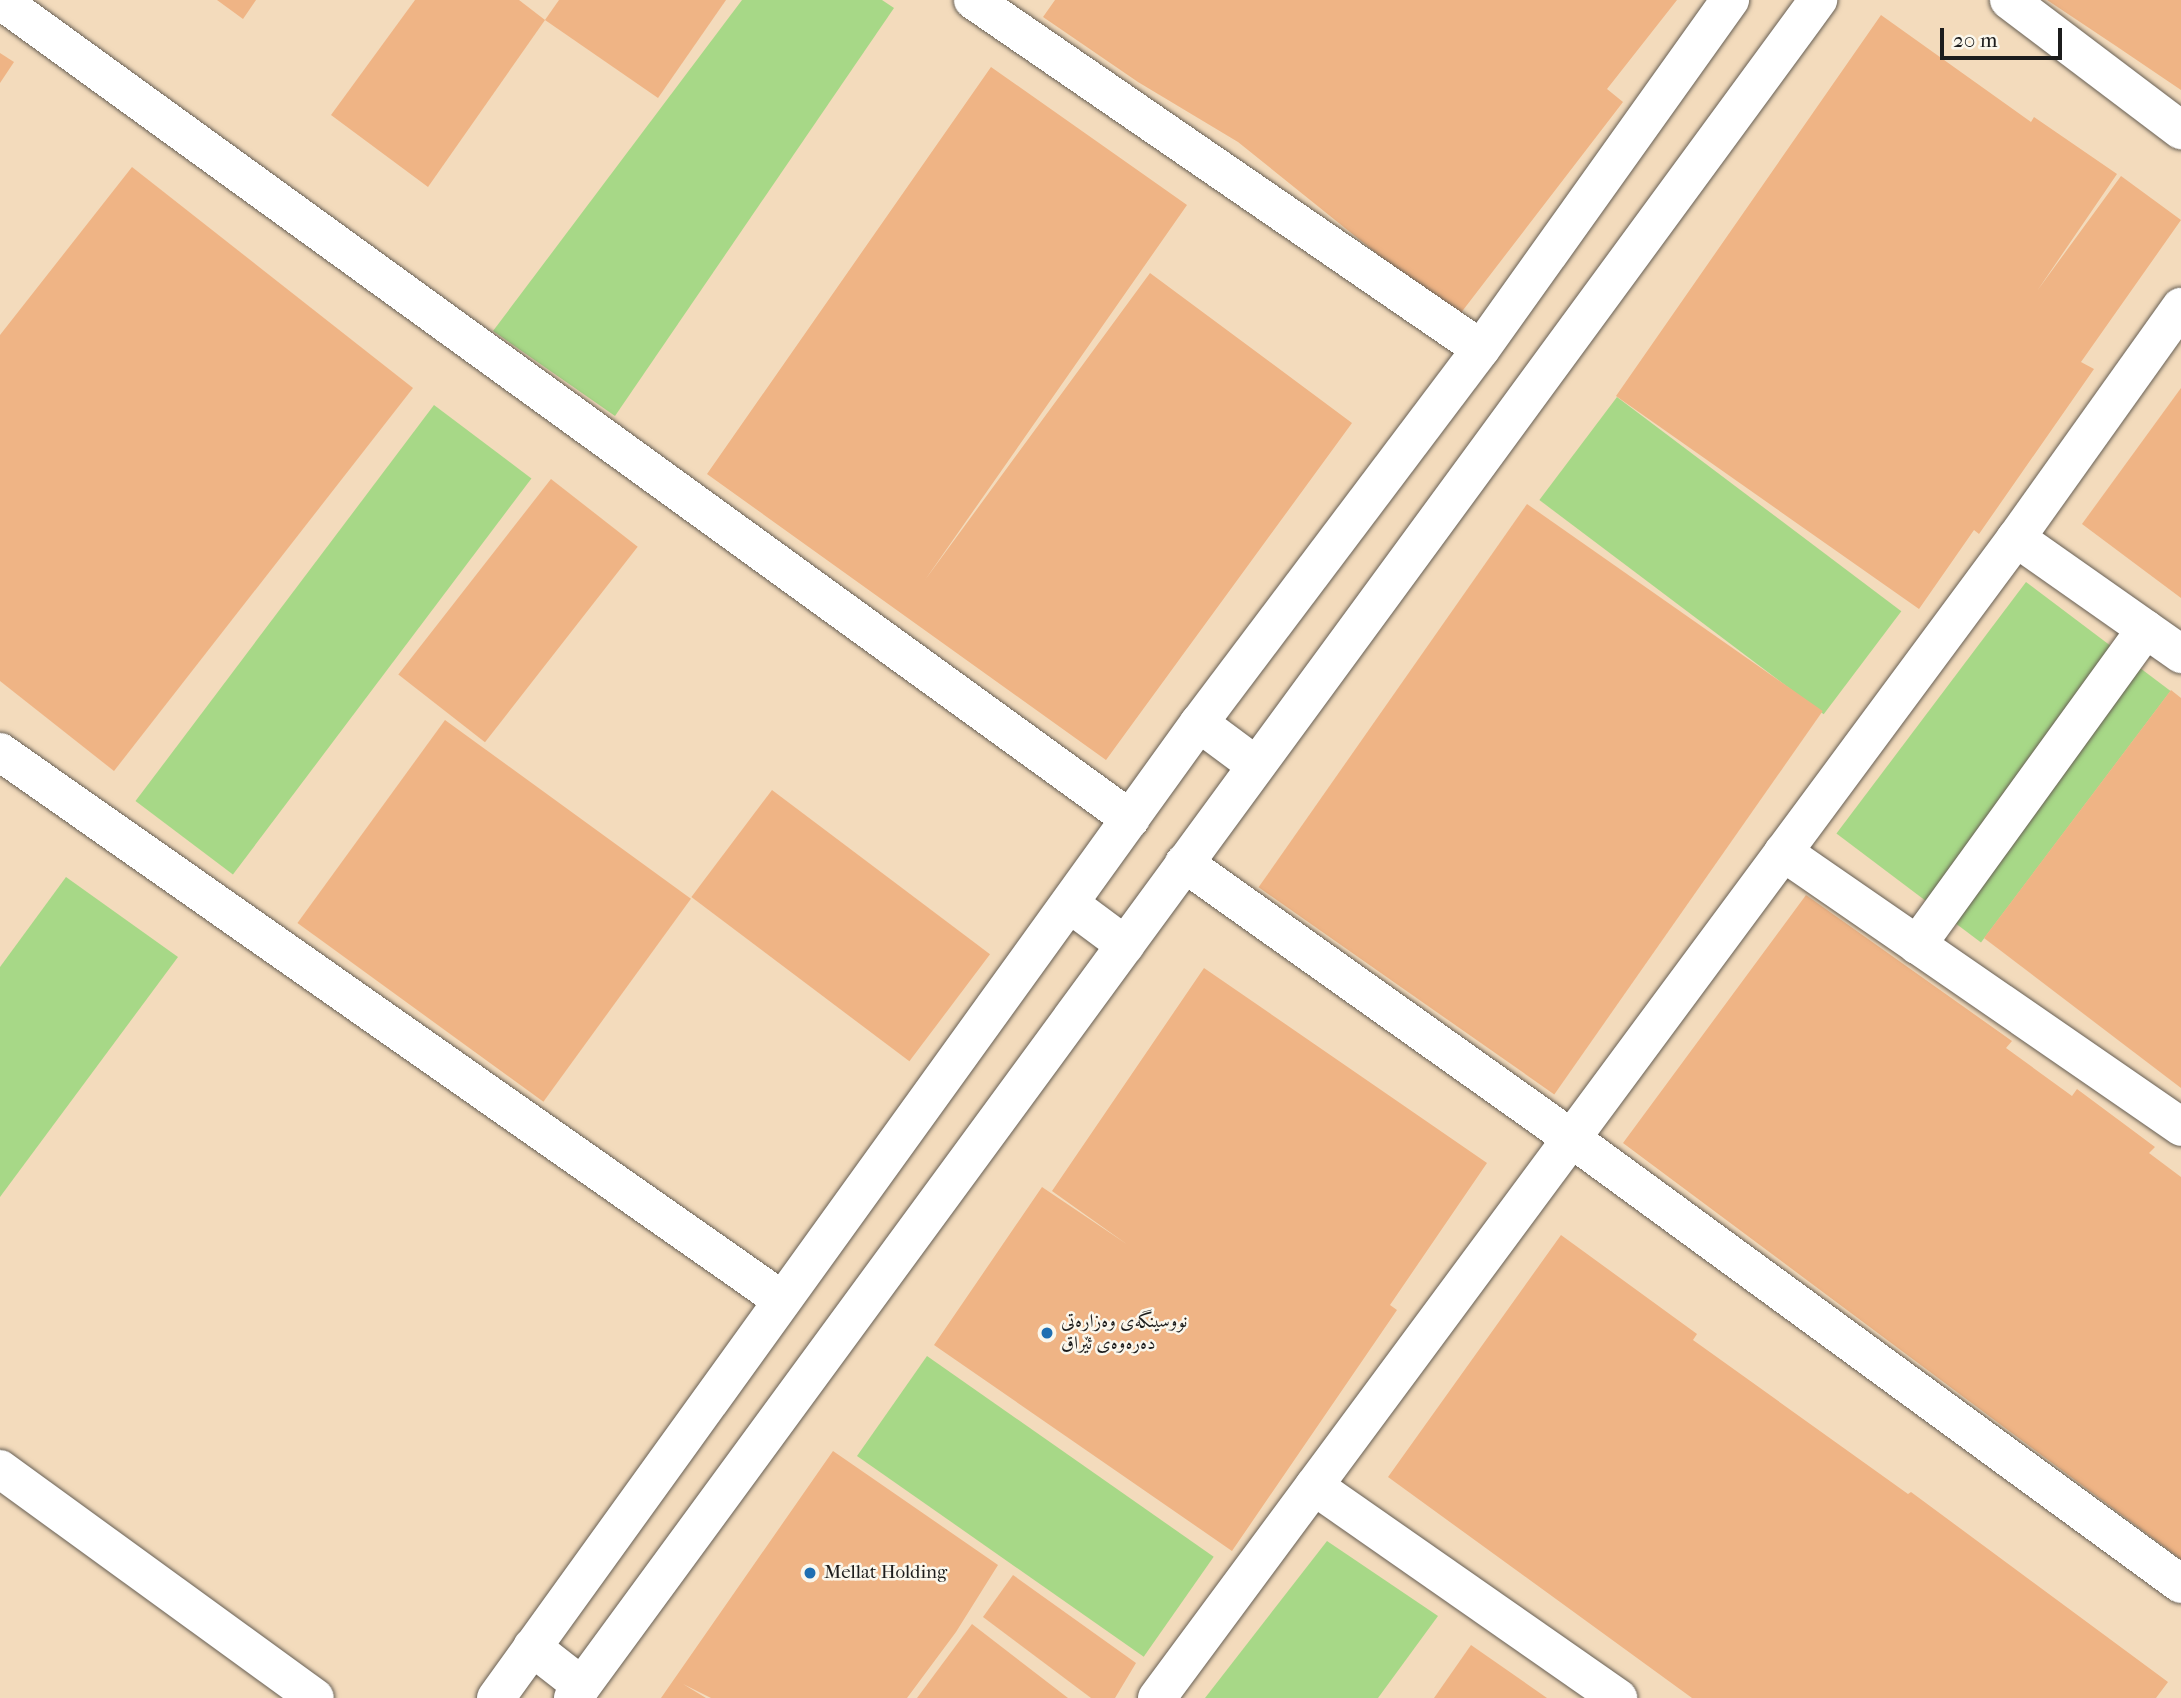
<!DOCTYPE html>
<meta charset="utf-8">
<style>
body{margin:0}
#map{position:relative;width:2181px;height:1698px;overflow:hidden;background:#f3dbbc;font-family:"IM FELL French Canon",Amiri,serif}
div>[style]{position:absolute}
.green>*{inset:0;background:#a7d887;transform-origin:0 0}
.building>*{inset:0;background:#efb485;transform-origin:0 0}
.roads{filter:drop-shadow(0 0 2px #675f54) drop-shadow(0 0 2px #675f54)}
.minor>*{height:38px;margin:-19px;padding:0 19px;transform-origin:19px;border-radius:19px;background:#fff}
.dots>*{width:19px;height:19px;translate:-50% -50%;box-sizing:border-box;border:4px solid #fbf7ec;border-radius:50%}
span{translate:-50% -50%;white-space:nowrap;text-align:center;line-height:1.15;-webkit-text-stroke:5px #fbf7ec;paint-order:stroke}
.poi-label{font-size:19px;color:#1c1c1c}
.left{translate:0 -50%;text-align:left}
.scale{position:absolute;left:1940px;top:28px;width:122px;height:32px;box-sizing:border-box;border:4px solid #1c1c1c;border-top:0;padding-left:9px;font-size:21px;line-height:24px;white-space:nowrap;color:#1c1c1c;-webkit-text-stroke:5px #fbf7ec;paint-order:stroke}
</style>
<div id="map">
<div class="green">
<div style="clip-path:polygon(742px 0,882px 0,894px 8px,615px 416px,493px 331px)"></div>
<div style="left:1617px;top:397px;width:356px;height:129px;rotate:37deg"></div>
<div style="left:434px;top:405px;width:122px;height:496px;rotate:37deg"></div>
<div style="left:2026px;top:582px;width:181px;height:315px;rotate:37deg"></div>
<div style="clip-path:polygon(66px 877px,178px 957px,0 1197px,0 967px)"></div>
<div style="left:927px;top:1356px;width:350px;height:122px;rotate:35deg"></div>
<div style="clip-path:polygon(1327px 1541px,1438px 1616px,1378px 1698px,1205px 1698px)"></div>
</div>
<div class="building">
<div style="clip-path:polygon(217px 0,256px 0,243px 19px)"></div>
<div style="clip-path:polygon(415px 0,519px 0,545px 20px,428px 187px,331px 115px)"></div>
<div style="clip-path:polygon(559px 0,726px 0,658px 98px,545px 20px)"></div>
<div style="clip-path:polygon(1055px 0,1677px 0,1607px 89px,1623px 102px,1457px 318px,1238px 142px,1138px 82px,1043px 17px)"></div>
<div style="clip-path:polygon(2047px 0,2181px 0,2181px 90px,2116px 46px)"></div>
<div style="clip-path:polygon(1881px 15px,2031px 122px,2034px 117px,2117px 174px,2037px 291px,2121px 176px,2181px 220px,2081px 362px,2094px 369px,1979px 534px,1974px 530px,1919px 609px,1616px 396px)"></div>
<div style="clip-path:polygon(0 53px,14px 62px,0 83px)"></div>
<div style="clip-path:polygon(991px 67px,1187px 205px,925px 580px,1150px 273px,1352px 423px,1106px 760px,707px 474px)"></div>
<div style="clip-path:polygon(132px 167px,413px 388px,114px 771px,0 681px,0 335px)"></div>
<div style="clip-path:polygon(2181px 388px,2181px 598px,2082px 524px)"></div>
<div style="left:551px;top:479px;width:110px;height:248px;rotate:38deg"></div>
<div style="left:1527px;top:504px;width:361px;height:468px;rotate:35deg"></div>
<div style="clip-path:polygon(2171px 690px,2181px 698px,2181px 1088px,1984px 938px)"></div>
<div style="left:445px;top:720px;width:304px;height:251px;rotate:36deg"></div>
<div style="left:772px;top:790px;width:273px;height:134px;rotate:37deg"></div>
<div style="clip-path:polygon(1806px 895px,2012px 1041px,2006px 1048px,2072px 1096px,2077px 1089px,2155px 1147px,2149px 1153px,2181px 1177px,2181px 1559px,1623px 1143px)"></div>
<div style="clip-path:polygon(1204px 968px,1487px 1163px,1390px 1305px,1397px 1310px,1232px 1551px,934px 1345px,1042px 1187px,1128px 1245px,1052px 1191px)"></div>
<div style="clip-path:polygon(1561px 1235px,1697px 1334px,1693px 1340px,1908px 1494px,1911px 1492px,2168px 1682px,2156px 1698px,1692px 1698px,1388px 1477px)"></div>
<div style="clip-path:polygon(833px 1451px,998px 1565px,956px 1632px,907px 1698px,711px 1698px,683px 1684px,706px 1698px,661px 1698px)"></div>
<div style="clip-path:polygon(1013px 1575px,1136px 1663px,1115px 1698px,1091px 1698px,983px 1617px)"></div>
<div style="clip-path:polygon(972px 1624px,1068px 1698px,917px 1698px)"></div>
<div style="clip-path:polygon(1471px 1645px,1547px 1698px,1434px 1698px)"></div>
</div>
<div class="roads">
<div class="minor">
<div style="left:0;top:0;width:1396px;rotate:35.93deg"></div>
<div style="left:973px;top:0;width:616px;rotate:34.49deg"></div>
<div style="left:2009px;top:0;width:216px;rotate:37.1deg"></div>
<div style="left:2016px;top:538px;width:202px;rotate:35.1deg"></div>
<div style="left:1199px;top:723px;width:69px;rotate:36.7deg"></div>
<div style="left:0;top:752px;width:955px;rotate:35.02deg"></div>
<div style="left:1783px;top:852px;width:484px;rotate:34.6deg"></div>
<div style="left:1184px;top:863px;width:476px;rotate:35.4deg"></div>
<div style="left:1572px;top:1139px;width:754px;rotate:36.16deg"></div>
<div style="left:1070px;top:904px;width:69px;rotate:36.7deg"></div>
<div style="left:1917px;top:945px;width:390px;rotate:-54.1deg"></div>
<div style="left:0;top:1469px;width:389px;rotate:36deg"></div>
<div style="left:1314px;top:1486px;width:371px;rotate:34.9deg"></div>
<div style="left:532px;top:1647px;width:63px;rotate:38deg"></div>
<div style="left:496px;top:1698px;width:1202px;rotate:-54.21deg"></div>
<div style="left:1199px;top:723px;width:468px;rotate:-53deg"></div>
<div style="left:1481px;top:349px;width:429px;rotate:-54.5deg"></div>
<div style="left:573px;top:1698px;width:2106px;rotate:-53.75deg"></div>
<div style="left:1157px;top:1698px;width:1443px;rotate:-53.48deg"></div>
<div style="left:2016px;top:538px;width:284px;rotate:-54.5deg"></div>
</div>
</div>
<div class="dots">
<div style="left:1047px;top:1333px;background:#1f6fb2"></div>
<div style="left:810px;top:1573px;background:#1f6fb2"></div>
</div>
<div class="poi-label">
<span class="left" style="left:1061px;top:1333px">نووسینگەی وەزارەتی<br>دەرەوەی ئێراق</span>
<span class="left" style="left:824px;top:1573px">Mellat Holding</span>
</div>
<div class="scale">20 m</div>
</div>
